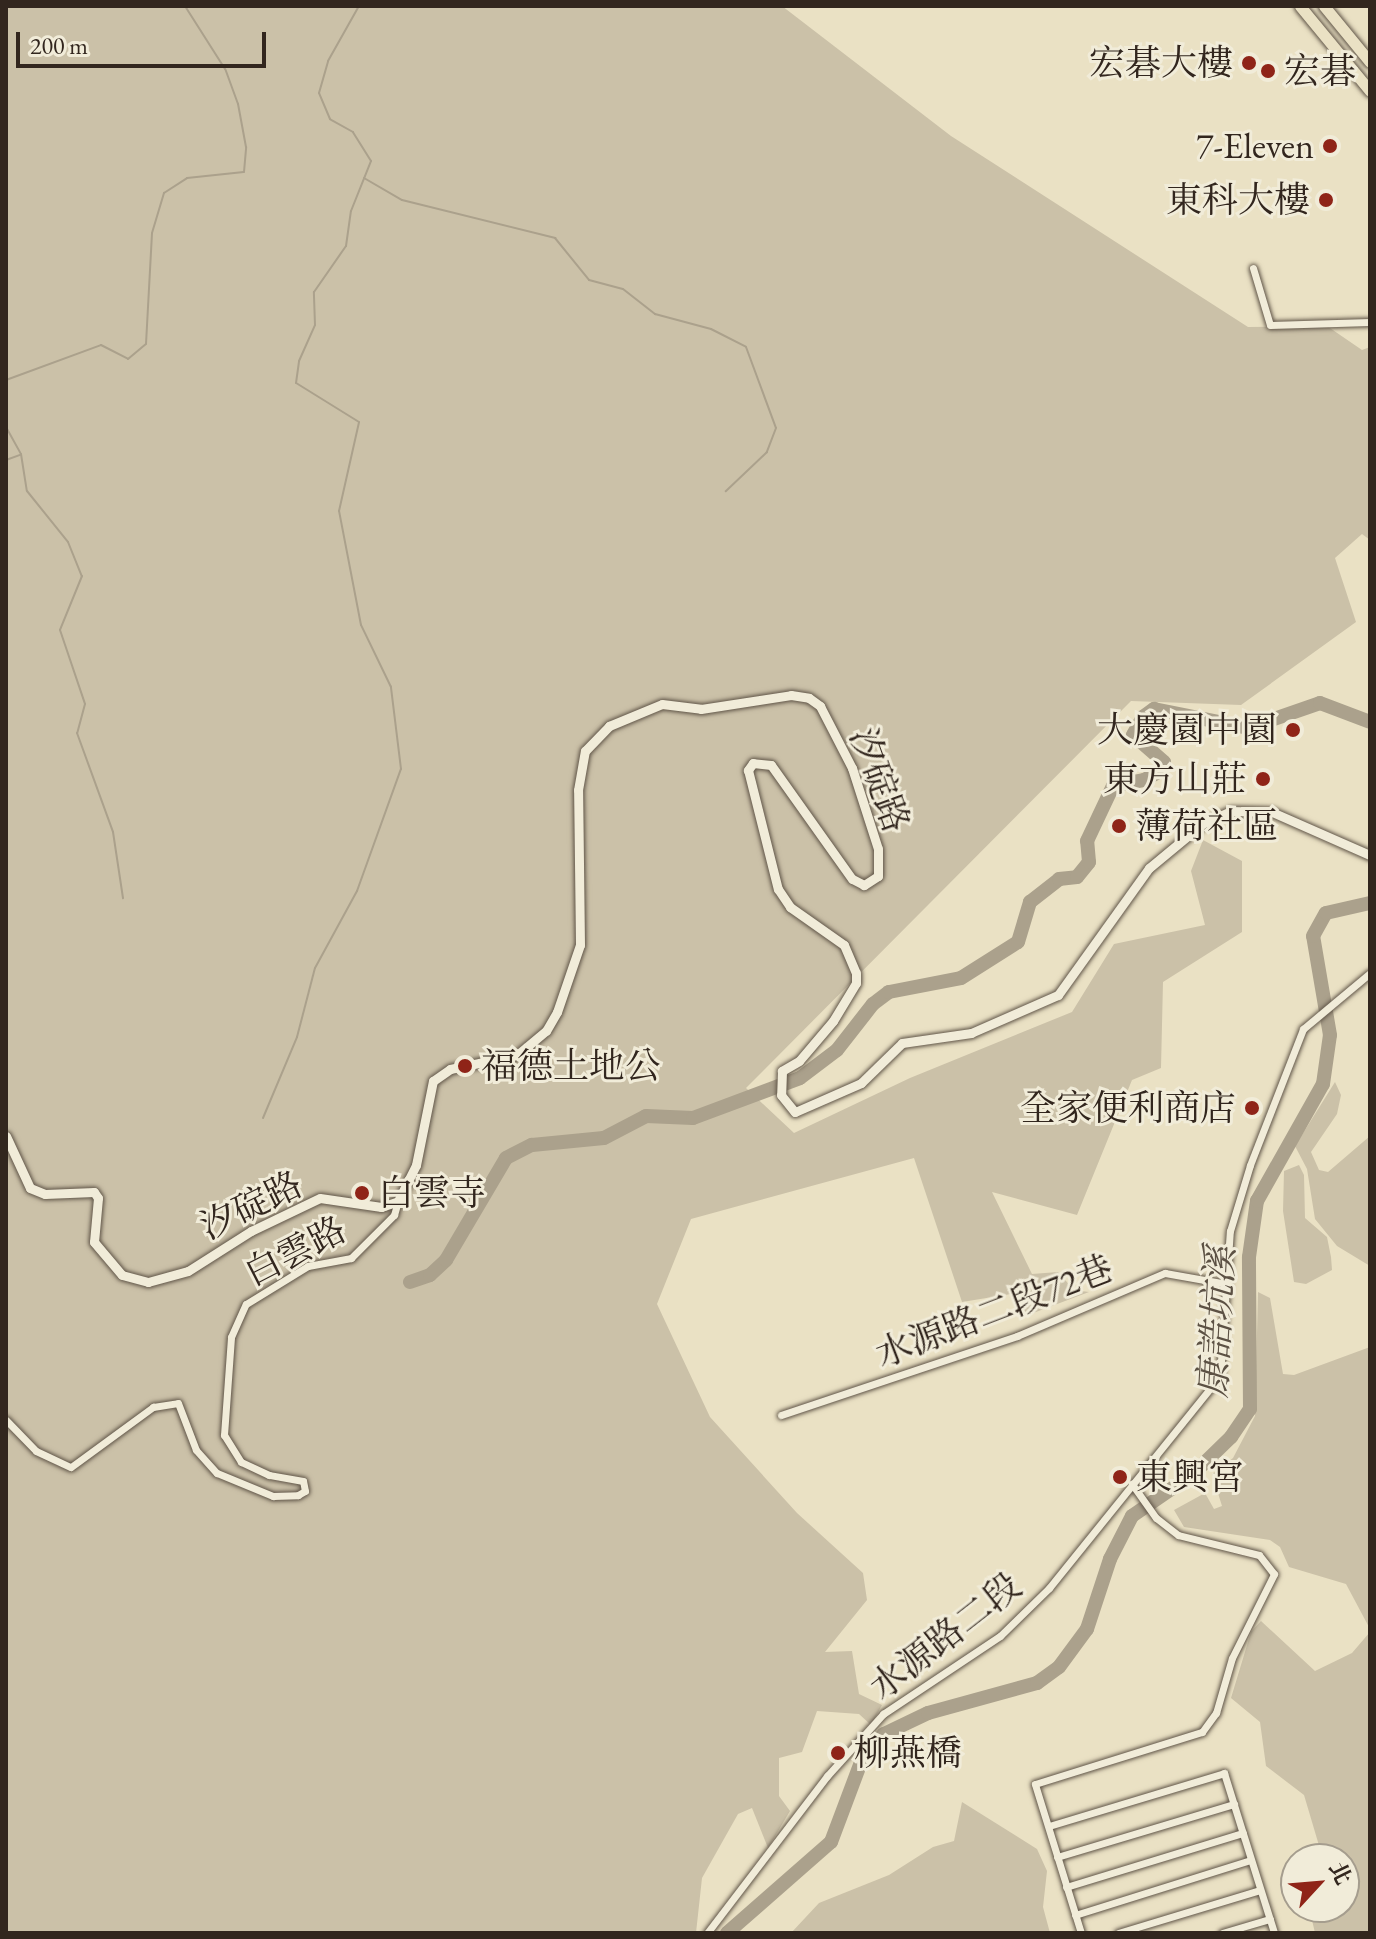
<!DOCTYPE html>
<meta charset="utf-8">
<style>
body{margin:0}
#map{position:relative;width:1376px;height:1939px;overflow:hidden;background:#eae1c4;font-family:"EB Garamond","Noto Serif TC",serif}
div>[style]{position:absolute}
.green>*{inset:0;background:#cbc1a8}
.stream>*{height:2px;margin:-1px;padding:0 1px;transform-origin:1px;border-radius:1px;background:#aba18c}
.river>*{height:14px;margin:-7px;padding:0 7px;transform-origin:7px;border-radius:7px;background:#aba18c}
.roads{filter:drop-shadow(0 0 2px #605548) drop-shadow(0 0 2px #605548)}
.minor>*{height:7px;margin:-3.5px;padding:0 3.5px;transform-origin:3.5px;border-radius:3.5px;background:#f1ecd9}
.tertiary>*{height:9px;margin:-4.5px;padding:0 4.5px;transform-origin:4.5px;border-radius:4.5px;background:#f1ecd9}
.primary>*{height:11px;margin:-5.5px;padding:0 5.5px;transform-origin:5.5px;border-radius:5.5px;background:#eae1c4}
.dots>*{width:22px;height:22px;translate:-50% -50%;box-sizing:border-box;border:4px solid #f1ecd9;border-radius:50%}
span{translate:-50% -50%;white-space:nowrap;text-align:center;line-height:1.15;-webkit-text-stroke:6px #f1ecd9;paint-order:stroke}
.poi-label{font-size:36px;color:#32261e}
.right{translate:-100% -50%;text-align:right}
.left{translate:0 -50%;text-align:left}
.street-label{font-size:36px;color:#32261e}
.water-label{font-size:38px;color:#5c5144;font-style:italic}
.frame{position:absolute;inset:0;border:8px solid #32261e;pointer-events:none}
.north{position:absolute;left:1280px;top:1843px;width:80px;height:80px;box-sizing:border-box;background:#f1ecd9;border:2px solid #a59d8e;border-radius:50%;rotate:64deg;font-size:22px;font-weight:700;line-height:32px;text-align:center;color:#32261e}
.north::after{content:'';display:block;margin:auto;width:28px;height:36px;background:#8f2418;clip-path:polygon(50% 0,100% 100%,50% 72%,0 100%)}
.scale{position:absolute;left:16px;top:32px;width:250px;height:36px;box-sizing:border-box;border:4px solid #32261e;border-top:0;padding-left:10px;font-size:24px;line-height:28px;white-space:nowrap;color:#32261e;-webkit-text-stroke:6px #f1ecd9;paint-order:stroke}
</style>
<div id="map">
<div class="green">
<div style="clip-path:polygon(6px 6px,782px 6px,951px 136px,1248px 327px,1327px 326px,1362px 350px,1370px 347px,1370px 540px,1362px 534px,1335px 558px,1356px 622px,1241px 705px,1131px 701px,746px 1088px,794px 1133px,910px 1078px,1072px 1012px,1114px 944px,1205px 925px,1191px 871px,1203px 840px,1242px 861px,1242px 932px,1163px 982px,1161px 1068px,1132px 1080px,1077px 1215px,992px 1192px,1032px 1274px,1058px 1272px,1074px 1290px,1089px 1292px,1020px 1318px,1011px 1294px,962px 1302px,914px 1158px,691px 1219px,657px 1304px,710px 1417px,797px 1513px,863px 1573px,867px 1600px,825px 1652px,852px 1651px,859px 1694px,882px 1705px,871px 1725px,859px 1714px,817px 1711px,802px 1752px,779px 1758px,779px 1796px,790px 1811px,768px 1848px,752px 1808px,738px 1814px,702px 1878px,696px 1933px,6px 1933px)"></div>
<div style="clip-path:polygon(1335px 1082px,1341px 1095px,1337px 1114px,1311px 1152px,1319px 1170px,1328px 1172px,1370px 1136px,1370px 1266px,1337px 1246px,1315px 1219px,1307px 1169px,1295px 1146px)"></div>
<div style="clip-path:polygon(1299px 1165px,1304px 1175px,1305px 1218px,1327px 1237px,1331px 1257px,1332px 1270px,1306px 1284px,1294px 1282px,1283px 1211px,1284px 1171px)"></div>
<div style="clip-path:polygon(1258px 1292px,1270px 1298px,1283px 1374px,1294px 1375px,1370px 1347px,1370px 1629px,1346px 1584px,1289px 1567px,1280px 1547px,1270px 1540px,1184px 1527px,1174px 1510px,1205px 1493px,1214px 1509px,1222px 1506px,1212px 1474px,1233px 1458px,1255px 1416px)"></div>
<div style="clip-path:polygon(1261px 1621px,1315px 1671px,1352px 1653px,1370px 1632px,1370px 1933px,1315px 1933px,1309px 1907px,1344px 1907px,1344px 1859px,1323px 1859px,1304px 1795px,1266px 1766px,1260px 1722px,1231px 1698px,1251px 1632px)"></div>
<div style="clip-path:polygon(962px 1802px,1037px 1849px,1047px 1871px,1043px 1907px,1050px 1933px,791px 1933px,819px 1903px,889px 1875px,933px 1847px,954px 1841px)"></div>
</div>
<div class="stream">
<div style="left:364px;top:178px;width:44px;rotate:30.1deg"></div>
<div style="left:402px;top:200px;width:158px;rotate:13.9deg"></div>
<div style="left:555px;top:238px;width:54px;rotate:51deg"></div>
<div style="left:589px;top:280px;width:35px;rotate:15deg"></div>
<div style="left:623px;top:289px;width:41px;rotate:38deg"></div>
<div style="left:655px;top:314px;width:58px;rotate:15deg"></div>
<div style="left:711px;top:329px;width:39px;rotate:27deg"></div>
<div style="left:746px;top:347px;width:86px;rotate:69.7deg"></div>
<div style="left:776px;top:428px;width:26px;rotate:111deg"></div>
<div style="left:767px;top:452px;width:57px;rotate:136.4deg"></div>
<div style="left:6px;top:380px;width:101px;rotate:-20.2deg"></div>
<div style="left:101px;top:345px;width:30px;rotate:27deg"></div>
<div style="left:128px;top:359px;width:23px;rotate:-40deg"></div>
<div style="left:146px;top:344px;width:111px;rotate:-86.9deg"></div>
<div style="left:152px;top:233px;width:42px;rotate:-73.3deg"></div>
<div style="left:164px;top:193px;width:27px;rotate:-33deg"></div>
<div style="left:187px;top:178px;width:57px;rotate:-6deg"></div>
<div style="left:244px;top:172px;width:25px;rotate:-85deg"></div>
<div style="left:246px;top:147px;width:44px;rotate:-100.5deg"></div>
<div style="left:238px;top:104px;width:37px;rotate:-110deg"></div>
<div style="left:225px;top:69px;width:75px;rotate:-122.4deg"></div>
<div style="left:6px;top:427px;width:31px;rotate:61deg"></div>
<div style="left:21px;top:454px;width:37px;rotate:81deg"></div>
<div style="left:27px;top:491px;width:65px;rotate:51.2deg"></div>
<div style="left:68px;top:542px;width:37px;rotate:68deg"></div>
<div style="left:82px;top:576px;width:58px;rotate:112.2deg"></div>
<div style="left:60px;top:630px;width:78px;rotate:71.3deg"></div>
<div style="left:85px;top:704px;width:30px;rotate:105deg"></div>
<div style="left:77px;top:733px;width:105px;rotate:70deg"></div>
<div style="left:113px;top:832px;width:67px;rotate:81.4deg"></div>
<div style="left:6px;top:460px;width:15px;rotate:-20deg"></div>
<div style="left:263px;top:1118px;width:88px;rotate:-67.2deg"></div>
<div style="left:297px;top:1037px;width:71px;rotate:-75.4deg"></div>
<div style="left:315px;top:968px;width:88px;rotate:-61.4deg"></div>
<div style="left:357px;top:891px;width:130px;rotate:-70.2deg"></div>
<div style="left:401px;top:769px;width:83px;rotate:-97deg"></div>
<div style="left:391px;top:687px;width:69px;rotate:-115.8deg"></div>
<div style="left:361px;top:625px;width:116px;rotate:-100.9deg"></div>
<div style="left:339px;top:511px;width:91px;rotate:-77.3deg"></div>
<div style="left:359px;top:422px;width:74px;rotate:-148.2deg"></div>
<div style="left:296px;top:383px;width:22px;rotate:-82deg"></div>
<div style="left:299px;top:361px;width:39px;rotate:-66deg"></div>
<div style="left:315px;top:325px;width:33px;rotate:-92deg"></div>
<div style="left:314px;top:292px;width:56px;rotate:-55.2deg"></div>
<div style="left:346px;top:246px;width:35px;rotate:-82deg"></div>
<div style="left:351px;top:211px;width:54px;rotate:-68.2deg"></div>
<div style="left:371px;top:161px;width:34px;rotate:-122deg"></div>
<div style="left:353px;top:132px;width:26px;rotate:-151deg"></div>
<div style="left:330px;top:119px;width:28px;rotate:-113deg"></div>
<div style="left:319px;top:93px;width:33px;rotate:-74deg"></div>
<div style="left:328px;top:61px;width:63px;rotate:-60.6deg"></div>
</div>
<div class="river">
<div style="left:410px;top:1282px;width:21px;rotate:-19deg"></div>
<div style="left:430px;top:1275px;width:22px;rotate:-43deg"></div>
<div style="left:446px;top:1260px;width:118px;rotate:-59.5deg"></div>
<div style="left:506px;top:1158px;width:29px;rotate:-27deg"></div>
<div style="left:532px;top:1145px;width:72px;rotate:-5.6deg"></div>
<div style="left:604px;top:1138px;width:47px;rotate:-27.6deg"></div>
<div style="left:646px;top:1116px;width:47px;rotate:2.4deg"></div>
<div style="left:693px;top:1118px;width:114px;rotate:-20.5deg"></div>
<div style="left:800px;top:1078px;width:46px;rotate:-37.1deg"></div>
<div style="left:837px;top:1050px;width:58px;rotate:-52deg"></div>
<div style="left:873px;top:1004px;width:20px;rotate:-37deg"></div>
<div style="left:889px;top:992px;width:73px;rotate:-11deg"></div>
<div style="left:961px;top:978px;width:67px;rotate:-32.3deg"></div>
<div style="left:1018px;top:942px;width:42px;rotate:-73.3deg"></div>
<div style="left:1030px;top:902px;width:37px;rotate:-38deg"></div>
<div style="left:1059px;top:879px;width:18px;rotate:-6deg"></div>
<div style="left:1077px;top:877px;width:19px;rotate:-51deg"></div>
<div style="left:1089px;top:862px;width:21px;rotate:-95deg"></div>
<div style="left:1087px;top:841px;width:61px;rotate:-64.7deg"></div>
<div style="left:1113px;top:786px;width:32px;rotate:-11deg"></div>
<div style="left:1144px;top:780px;width:21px;rotate:-29deg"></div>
<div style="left:1162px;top:770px;width:8px;rotate:-76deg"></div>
<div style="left:1164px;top:762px;width:41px;rotate:-138.9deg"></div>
<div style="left:1133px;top:735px;width:21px;rotate:-61deg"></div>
<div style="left:1143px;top:717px;width:14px;rotate:-36deg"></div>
<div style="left:1154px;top:709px;width:96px;rotate:11.4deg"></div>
<div style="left:1248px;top:728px;width:76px;rotate:-19.1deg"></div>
<div style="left:1320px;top:703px;width:53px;rotate:20.8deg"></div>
<div style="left:727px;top:1933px;width:138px;rotate:-41.2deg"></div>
<div style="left:831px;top:1842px;width:91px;rotate:-69.4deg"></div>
<div style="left:863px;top:1757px;width:31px;rotate:-48deg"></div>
<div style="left:884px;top:1734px;width:49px;rotate:-25.5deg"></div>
<div style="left:928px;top:1713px;width:113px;rotate:-15.4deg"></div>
<div style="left:1037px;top:1683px;width:27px;rotate:-36deg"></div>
<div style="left:1059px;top:1667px;width:47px;rotate:-53.6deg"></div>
<div style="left:1087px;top:1629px;width:74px;rotate:-71.8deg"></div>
<div style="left:1110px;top:1559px;width:48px;rotate:-62.9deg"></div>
<div style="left:1132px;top:1516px;width:74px;rotate:-34.5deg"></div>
<div style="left:1193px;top:1474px;width:53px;rotate:-44.2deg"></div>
<div style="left:1231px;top:1437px;width:34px;rotate:-56deg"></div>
<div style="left:1250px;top:1409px;width:152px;rotate:-90.4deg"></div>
<div style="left:1249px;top:1257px;width:57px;rotate:-81.9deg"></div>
<div style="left:1257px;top:1201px;width:134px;rotate:-60.6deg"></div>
<div style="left:1323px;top:1084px;width:49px;rotate:-81.9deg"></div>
<div style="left:1330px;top:1035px;width:100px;rotate:-99.7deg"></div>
<div style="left:1313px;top:936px;width:26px;rotate:-61deg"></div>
<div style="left:1326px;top:913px;width:45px;rotate:-12.8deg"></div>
</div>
<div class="roads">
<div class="minor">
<div style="left:1253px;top:268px;width:59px;rotate:73.4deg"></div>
<div style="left:1270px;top:325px;width:100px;rotate:-1.7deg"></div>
<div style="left:781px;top:1415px;width:249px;rotate:-18.5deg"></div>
<div style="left:1017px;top:1336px;width:161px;rotate:-23.1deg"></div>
<div style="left:1165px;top:1273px;width:63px;rotate:10.1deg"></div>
<div style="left:6px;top:1420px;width:43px;rotate:45.9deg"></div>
<div style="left:36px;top:1451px;width:38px;rotate:25deg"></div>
<div style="left:71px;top:1467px;width:102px;rotate:-36.2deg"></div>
<div style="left:153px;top:1407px;width:25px;rotate:-9deg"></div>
<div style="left:178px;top:1403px;width:50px;rotate:69deg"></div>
<div style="left:196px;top:1450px;width:31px;rotate:48deg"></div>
<div style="left:217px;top:1473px;width:61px;rotate:22.3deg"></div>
<div style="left:273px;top:1496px;width:25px;rotate:-2deg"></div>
<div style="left:298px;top:1495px;width:8px;rotate:-30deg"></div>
<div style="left:305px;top:1491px;width:10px;rotate:-101deg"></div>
<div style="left:303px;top:1481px;width:35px;rotate:-170deg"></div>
<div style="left:269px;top:1475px;width:31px;rotate:-155deg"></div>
<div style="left:241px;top:1462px;width:32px;rotate:-122deg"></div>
<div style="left:224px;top:1435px;width:98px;rotate:-85.9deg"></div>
<div style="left:231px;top:1337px;width:36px;rotate:-66deg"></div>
<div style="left:246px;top:1304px;width:73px;rotate:-31.5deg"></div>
<div style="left:308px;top:1266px;width:44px;rotate:-10.5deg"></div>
<div style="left:351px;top:1258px;width:61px;rotate:-45deg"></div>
<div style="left:394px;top:1215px;width:15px;rotate:-74deg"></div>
<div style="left:1049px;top:1826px;width:183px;rotate:-16.8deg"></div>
<div style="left:1224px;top:1773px;width:168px;rotate:72.6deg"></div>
<div style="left:1057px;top:1857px;width:185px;rotate:-16.7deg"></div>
<div style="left:1066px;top:1887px;width:185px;rotate:-17deg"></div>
<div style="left:1075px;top:1915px;width:184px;rotate:-17.4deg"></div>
<div style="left:707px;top:1933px;width:198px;rotate:-52.6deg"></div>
<div style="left:827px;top:1776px;width:84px;rotate:-47.9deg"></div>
<div style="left:883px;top:1714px;width:141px;rotate:-33.7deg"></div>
<div style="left:1000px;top:1636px;width:69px;rotate:-44.4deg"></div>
<div style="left:1049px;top:1588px;width:272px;rotate:-51.1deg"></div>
<div style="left:1220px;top:1376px;width:145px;rotate:-86.1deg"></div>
<div style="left:1230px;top:1231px;width:69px;rotate:-73.1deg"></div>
<div style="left:1250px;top:1165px;width:146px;rotate:-68.7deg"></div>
<div style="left:1303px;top:1029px;width:87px;rotate:-39.9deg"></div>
<div style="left:1081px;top:1933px;width:156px;rotate:-107.2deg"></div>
<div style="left:1035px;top:1784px;width:175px;rotate:-17.3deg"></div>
<div style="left:1202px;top:1732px;width:24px;rotate:-54deg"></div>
<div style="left:1216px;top:1713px;width:57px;rotate:-73.8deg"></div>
<div style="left:1232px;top:1658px;width:94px;rotate:-63.4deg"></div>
<div style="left:1274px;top:1574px;width:24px;rotate:-128deg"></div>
<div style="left:1259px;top:1555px;width:83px;rotate:-166.1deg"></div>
<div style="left:1178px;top:1535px;width:28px;rotate:-142deg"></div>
<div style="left:1156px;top:1518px;width:42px;rotate:-125.2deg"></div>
<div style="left:1118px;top:1933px;width:148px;rotate:-16.8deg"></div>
<div style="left:1222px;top:1933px;width:50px;rotate:-16.3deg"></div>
</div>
<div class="tertiary">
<div style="left:6px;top:1136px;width:57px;rotate:65.2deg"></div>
<div style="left:30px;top:1188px;width:16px;rotate:22deg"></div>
<div style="left:45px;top:1194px;width:49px;rotate:-2.3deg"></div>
<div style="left:94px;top:1192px;width:7px;rotate:56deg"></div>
<div style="left:98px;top:1198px;width:44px;rotate:95.2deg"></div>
<div style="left:94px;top:1242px;width:43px;rotate:49.7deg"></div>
<div style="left:122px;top:1275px;width:27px;rotate:15deg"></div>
<div style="left:148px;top:1282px;width:41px;rotate:-15.4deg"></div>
<div style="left:188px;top:1271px;width:75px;rotate:-32.4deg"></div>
<div style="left:251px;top:1231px;width:76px;rotate:-25.6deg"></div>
<div style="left:320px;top:1198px;width:62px;rotate:8.4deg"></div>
<div style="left:381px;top:1207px;width:18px;rotate:-19deg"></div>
<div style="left:398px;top:1201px;width:40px;rotate:-63.4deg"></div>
<div style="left:416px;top:1165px;width:86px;rotate:-78.6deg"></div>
<div style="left:433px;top:1081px;width:21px;rotate:-35deg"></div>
<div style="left:450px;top:1069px;width:68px;rotate:-11.8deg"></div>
<div style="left:517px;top:1055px;width:38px;rotate:-40deg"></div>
<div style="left:546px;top:1031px;width:22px;rotate:-60deg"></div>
<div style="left:557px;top:1012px;width:71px;rotate:-71.1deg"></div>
<div style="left:580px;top:945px;width:155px;rotate:-90.7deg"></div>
<div style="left:578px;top:790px;width:40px;rotate:-80deg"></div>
<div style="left:585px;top:751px;width:35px;rotate:-46deg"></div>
<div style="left:609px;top:726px;width:57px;rotate:-22.5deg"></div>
<div style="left:662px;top:704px;width:39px;rotate:7deg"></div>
<div style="left:701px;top:709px;width:91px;rotate:-8.8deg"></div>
<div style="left:791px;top:695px;width:18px;rotate:9deg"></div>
<div style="left:809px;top:698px;width:14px;rotate:36deg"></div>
<div style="left:820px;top:706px;width:70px;rotate:62.7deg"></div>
<div style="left:852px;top:768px;width:85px;rotate:72.2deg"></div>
<div style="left:878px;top:849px;width:27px;rotate:90deg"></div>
<div style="left:878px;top:876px;width:17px;rotate:147deg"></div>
<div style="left:864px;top:885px;width:13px;rotate:-153deg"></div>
<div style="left:852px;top:879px;width:140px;rotate:-125.4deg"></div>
<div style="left:771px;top:765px;width:18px;rotate:-174deg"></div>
<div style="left:753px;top:763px;width:9px;rotate:126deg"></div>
<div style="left:748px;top:770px;width:123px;rotate:75.9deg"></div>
<div style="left:778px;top:889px;width:22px;rotate:56deg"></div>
<div style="left:790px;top:907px;width:66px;rotate:35.1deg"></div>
<div style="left:844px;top:945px;width:30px;rotate:67deg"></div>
<div style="left:856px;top:973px;width:10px;rotate:90deg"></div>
<div style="left:856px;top:983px;width:44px;rotate:121.2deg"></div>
<div style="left:833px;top:1021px;width:52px;rotate:130.4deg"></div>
<div style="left:799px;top:1061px;width:20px;rotate:150deg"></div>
<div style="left:782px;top:1071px;width:24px;rotate:92deg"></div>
<div style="left:781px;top:1095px;width:22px;rotate:51deg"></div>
<div style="left:795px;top:1112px;width:72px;rotate:-23.7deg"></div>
<div style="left:861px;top:1083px;width:57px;rotate:-44.3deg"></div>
<div style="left:902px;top:1043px;width:70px;rotate:-8.2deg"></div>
<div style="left:971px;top:1033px;width:95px;rotate:-23.6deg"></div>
<div style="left:1058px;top:995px;width:156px;rotate:-54.4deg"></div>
<div style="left:1149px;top:868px;width:69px;rotate:-39.7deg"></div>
<div style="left:1202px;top:824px;width:32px;rotate:-24deg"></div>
<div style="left:1231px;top:811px;width:41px;rotate:1.4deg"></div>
<div style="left:1272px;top:812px;width:107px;rotate:23.7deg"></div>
</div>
<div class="primary">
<div style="left:1300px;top:6px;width:110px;rotate:50.5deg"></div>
<div style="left:1324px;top:6px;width:72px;rotate:50.6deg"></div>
</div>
</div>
<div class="dots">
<div style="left:1249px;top:63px;background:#8f2418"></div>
<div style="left:1268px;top:71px;background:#8f2418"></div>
<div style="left:1330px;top:146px;background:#8f2418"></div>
<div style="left:1326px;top:200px;background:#8f2418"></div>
<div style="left:1293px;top:730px;background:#8f2418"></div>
<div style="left:1263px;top:779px;background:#8f2418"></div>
<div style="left:1119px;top:826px;background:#8f2418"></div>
<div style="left:465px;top:1066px;background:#8f2418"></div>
<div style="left:1252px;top:1108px;background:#8f2418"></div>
<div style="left:362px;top:1193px;background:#8f2418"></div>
<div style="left:1120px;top:1477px;background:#8f2418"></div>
<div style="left:838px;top:1753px;background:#8f2418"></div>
</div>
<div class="poi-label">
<span class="right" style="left:1233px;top:63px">宏碁大樓</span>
<span class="left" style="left:1284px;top:71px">宏碁</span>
<span class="right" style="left:1314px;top:146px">7-Eleven</span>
<span class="right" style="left:1310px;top:200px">東科大樓</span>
<span class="right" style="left:1277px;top:730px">大慶園中園</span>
<span class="right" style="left:1247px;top:779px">東方山莊</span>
<span class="left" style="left:1135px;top:826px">薄荷社區</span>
<span class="left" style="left:481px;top:1066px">福德土地公</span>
<span class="right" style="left:1236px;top:1108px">全家便利商店</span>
<span class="left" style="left:378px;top:1193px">白雲寺</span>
<span class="left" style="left:1136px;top:1477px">東興宮</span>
<span class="left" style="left:854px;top:1753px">柳燕橋</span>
</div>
<div class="street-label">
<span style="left:880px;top:780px;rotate:70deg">汐碇路</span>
<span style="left:251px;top:1205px;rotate:-26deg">汐碇路</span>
<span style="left:295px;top:1251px;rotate:-27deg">白雲路</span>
<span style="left:994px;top:1311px;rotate:-21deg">水源路二段72巷</span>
<span style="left:945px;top:1636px;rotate:-38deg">水源路二段</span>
</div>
<div class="water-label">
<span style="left:1216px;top:1322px;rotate:-87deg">康誥坑溪</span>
</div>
<div class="frame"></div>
<div class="north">北</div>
<div class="scale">200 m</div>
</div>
